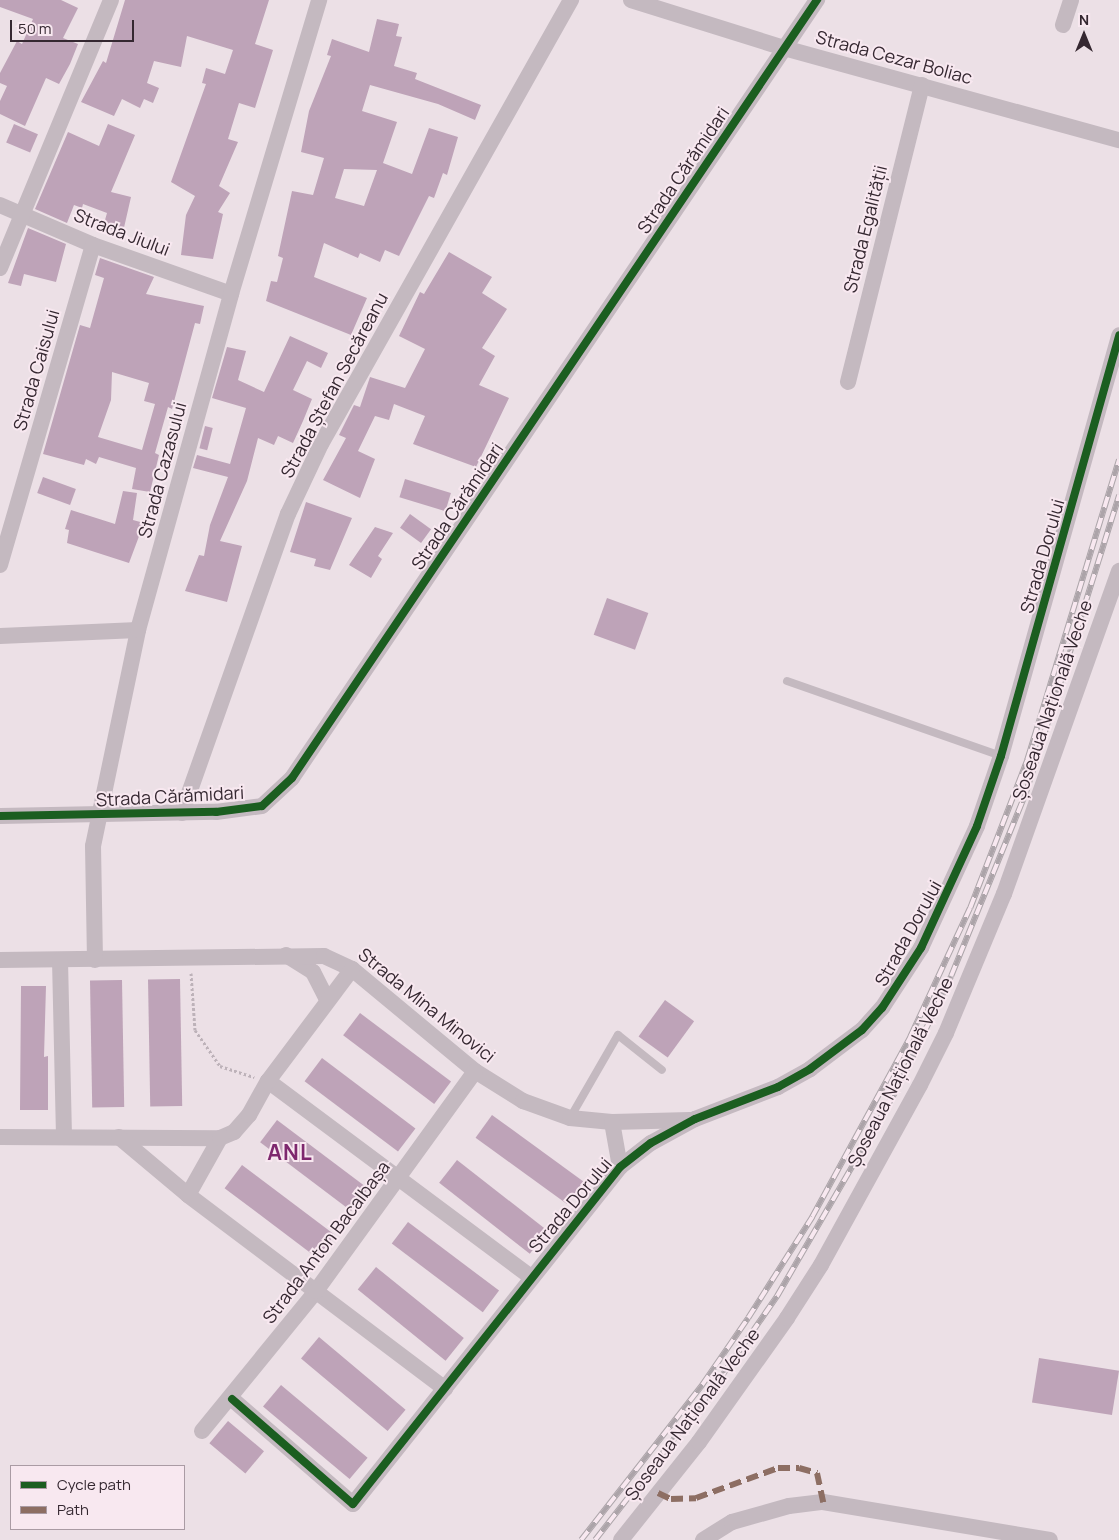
<!DOCTYPE html>
<meta charset="utf-8">
<style>
body{margin:0}
#map{position:relative;width:1119px;height:1540px;overflow:hidden;background:#ece0e6;font-family:Manrope,sans-serif}
div>[style]{position:absolute}
.building>*{inset:0;background:#bea3b8;transform-origin:0 0}
.path>*{height:3px;margin-top:-1.5px;transform-origin:0;background:repeating-linear-gradient(90deg,#bdb2b9 0 2.5px,transparent 0 5px)}
.lane>*{height:8px;margin:-4px;padding:0 4px;transform-origin:4px;border-radius:4px;background:#c4b9c0}
.street>*{height:16px;margin:-8px;padding:0 8px;transform-origin:8px;border-radius:8px;background:#c4b9c0}
.rail>*{height:5.5px;margin-top:-2.75px;transform-origin:0;background:repeating-linear-gradient(90deg,#f8e8f0 0 11px,#aca4a9 0 22px);box-sizing:border-box;border-block:1px solid #aca4a9}
.quiet>*{height:6px;margin-top:-3px;transform-origin:0;background:repeating-linear-gradient(90deg,#8d6e63 0 12px,transparent 0 18px)}
.cycleway>*{height:8px;margin:-4px;padding:0 4px;transform-origin:4px;border-radius:4px;background:#1b5e20}
span{translate:-50% -50%;white-space:nowrap;text-align:center;line-height:1.15;-webkit-text-stroke:4px #f8e8f0;paint-order:stroke}
.street-label{font-size:18px;color:#352831}
.district-label{font-size:22px;color:#7e276e;font-weight:700;letter-spacing:1px}
.legend{position:absolute;left:10px;top:1465px;width:175px;height:65px;box-sizing:border-box;background:#f8e8f0;border:1px solid #aa9ba4;margin:0;padding:6px 9px;list-style:none;font-size:15px;color:#352831}
.legend li{display:flex;align-items:center;gap:10px;height:25px}
.legend b{width:25px;border:1px solid #aa9ba4}
.north{position:absolute;left:1059px;top:10px;width:50px;height:50px;-webkit-text-stroke:4px #f8e8f0;paint-order:stroke;rotate:0deg;font-size:14px;font-weight:700;line-height:20px;text-align:center;color:#352831}
.north::after{content:'';display:block;margin:auto;width:18px;height:22px;background:#352831;clip-path:polygon(50% 0,100% 100%,50% 72%,0 100%)}
.scale{position:absolute;left:10px;top:20px;width:124px;height:22px;box-sizing:border-box;border:2px solid #352831;border-top:0;padding-left:6px;font-size:15px;line-height:18px;white-space:nowrap;color:#352831;-webkit-text-stroke:4px #f8e8f0;paint-order:stroke}
</style>
<div id="map">
<div class="building">
<div style="clip-path:polygon(0 0,61px 0,78px 8px,63px 38px,78px 44px,70px 64px,59px 84px,46px 78px,25px 126px,0 114px,0 101px,7px 86px,0 83px,0 73px,17px 41px,22px 44px,33px 19px,0 7px)"></div>
<div style="clip-path:polygon(125px 0,269px 0,255px 44px,273px 50px,255px 108px,239px 103px,228px 139px,238px 142px,219px 186px,230px 193px,218px 212px,223px 214px,213px 259px,181px 255px,186px 215px,195px 196px,171px 182px,206px 84px,202px 83px,206px 68px,225px 74px,233px 50px,187px 36px,181px 67px,154px 61px,147px 83px,159px 88px,153px 103px,144px 99px,140px 108px,122px 99px,114px 116px,81px 102px,103px 61px,106px 63px)"></div>
<div style="clip-path:polygon(evenodd,377px 19px,399px 24px,396px 36px,402px 37px,394px 66px,417px 73px,415px 79px,481px 105px,475px 120px,438px 104px,370px 85px,362px 111px,397px 122px,383px 163px,412px 174px,429px 128px,458px 137px,447px 175px,443px 173px,434px 198px,429px 196px,399px 256px,385px 250px,380px 262px,360px 253px,358px 258px,324px 243px,314px 277px,367px 298px,351px 335px,266px 301px,271px 281px,277px 282px,283px 258px,278px 256px,292px 191px,313px 195px,324px 158px,301px 152px,309px 111px,331px 56px,327px 55px,332px 39px,369px 52px,377px 19px,344px 169px,377px 170px,364px 206px,335px 198px,344px 169px)"></div>
<div style="left:14px;top:124px;width:26px;height:20px;rotate:23deg"></div>
<div style="clip-path:polygon(108px 124px,135px 135px,111px 192px,131px 197px,123px 232px,103px 227px,107px 213px,83px 204px,82px 208px,74px 205px,67px 223px,35px 209px,68px 132px,99px 146px)"></div>
<div style="clip-path:polygon(28px 228px,66px 244px,56px 282px,24px 274px,21px 286px,8px 283px)"></div>
<div style="clip-path:polygon(449px 252px,492px 277px,482px 293px,507px 309px,482px 348px,495px 356px,479px 385px,509px 398px,476px 467px,413px 444px,425px 416px,394px 404px,389px 420px,375px 416px,358px 451px,375px 459px,360px 498px,323px 480px,346px 438px,339px 435px,354px 405px,360px 407px,370px 377px,405px 388px,425px 349px,399px 336px,420px 292px,424px 294px)"></div>
<div style="clip-path:polygon(evenodd,100px 258px,154px 277px,146px 294px,204px 306px,200px 324px,195px 323px,172px 409px,168px 407px,155px 453px,159px 455px,150px 492px,132px 489px,136px 468px,99px 457px,96px 464px,86px 459px,84px 465px,43px 454px,80px 325px,90px 328px,104px 278px,95px 275px,100px 258px,112px 372px,149px 383px,144px 401px,155px 404px,142px 450px,98px 437px,111px 400px,112px 372px)"></div>
<div style="clip-path:polygon(290px 336px,328px 353px,321px 368px,307px 361px,293px 390px,312px 399px,303px 421px,293px 443px,278px 436px,274px 445px,258px 438px,247px 481px,220px 541px,242px 546px,227px 602px,185px 591px,199px 555px,204px 556px,210px 525px,228px 477px,193px 468px,197px 455px,230px 464px,246px 408px,212px 398px,227px 347px,246px 351px,238px 380px,264px 392px)"></div>
<div style="left:205px;top:426px;width:8px;height:23px;rotate:14deg"></div>
<div style="left:43px;top:477px;width:35px;height:17px;rotate:20deg"></div>
<div style="left:405px;top:479px;width:48px;height:19px;rotate:17deg"></div>
<div style="clip-path:polygon(123px 491px,137px 493px,133px 520px,144px 523px,129px 563px,67px 543px,69px 530px,65px 529px,71px 510px,115px 524px)"></div>
<div style="clip-path:polygon(306px 502px,352px 518px,330px 570px,314px 566px,316px 559px,290px 552px)"></div>
<div style="left:410px;top:514px;width:26px;height:17px;rotate:36deg"></div>
<div style="clip-path:polygon(375px 527px,393px 533px,378px 556px,382px 559px,371px 578px,349px 565px)"></div>
<div style="left:607px;top:598px;width:44px;height:39px;rotate:20deg"></div>
<div style="left:180px;top:979px;width:127px;height:32px;rotate:89deg"></div>
<div style="left:122px;top:980px;width:127px;height:32px;rotate:89deg"></div>
<div style="clip-path:polygon(21px 986px,46px 986px,44px 1057px,48px 1056px,48px 1110px,20px 1110px)"></div>
<div style="left:665px;top:1000px;width:36px;height:45px;rotate:36deg"></div>
<div style="left:360px;top:1013px;width:114px;height:28px;rotate:37deg"></div>
<div style="left:322px;top:1058px;width:117px;height:29px;rotate:37deg"></div>
<div style="left:492px;top:1115px;width:113px;height:28px;rotate:36deg"></div>
<div style="left:277px;top:1120px;width:114px;height:28px;rotate:37deg"></div>
<div style="left:457px;top:1160px;width:115px;height:29px;rotate:38deg"></div>
<div style="left:242px;top:1165px;width:116px;height:29px;rotate:37deg"></div>
<div style="left:408px;top:1222px;width:114px;height:27px;rotate:37deg"></div>
<div style="left:376px;top:1267px;width:113px;height:29px;rotate:39deg"></div>
<div style="left:319px;top:1337px;width:113px;height:28px;rotate:40deg"></div>
<div style="left:1039px;top:1358px;width:81px;height:45px;rotate:9deg"></div>
<div style="left:281px;top:1385px;width:113px;height:28px;rotate:40deg"></div>
<div style="left:228px;top:1421px;width:47px;height:29px;rotate:40deg"></div>
</div>
<div class="path">
<div style="left:191px;top:973px;width:57px;rotate:86deg"></div>
<div style="left:195px;top:1030px;width:44px;rotate:55.2deg"></div>
<div style="left:220px;top:1066px;width:36px;rotate:18deg"></div>
</div>
<div class="lane">
<div style="left:787px;top:681px;width:227px;rotate:19.3deg"></div>
<div style="left:570px;top:1118px;width:96px;rotate:-60deg"></div>
<div style="left:618px;top:1035px;width:56px;rotate:38.5deg"></div>
</div>
<div class="street">
<div style="left:631px;top:0;width:160px;rotate:17.4deg"></div>
<div style="left:784px;top:48px;width:347px;rotate:15.4deg"></div>
<div style="left:1063px;top:25px;width:26px;rotate:-72deg"></div>
<div style="left:0;top:205px;width:101px;rotate:23.3deg"></div>
<div style="left:93px;top:245px;width:146px;rotate:19.5deg"></div>
<div style="left:0;top:268px;width:290px;rotate:-67.5deg"></div>
<div style="left:848px;top:382px;width:306px;rotate:-76deg"></div>
<div style="left:0;top:565px;width:333px;rotate:-73.8deg"></div>
<div style="left:0;top:636px;width:138px;rotate:-2.5deg"></div>
<div style="left:182px;top:813px;width:317px;rotate:-70.5deg"></div>
<div style="left:288px;top:514px;width:77px;rotate:-64.8deg"></div>
<div style="left:321px;top:444px;width:510px;rotate:-60.62deg"></div>
<div style="left:0;top:816px;width:216px;rotate:-1.1deg"></div>
<div style="left:216px;top:812px;width:46px;rotate:-7.4deg"></div>
<div style="left:262px;top:806px;width:41px;rotate:-43deg"></div>
<div style="left:292px;top:778px;width:939px;rotate:-55.99deg"></div>
<div style="left:286px;top:955px;width:32px;rotate:32deg"></div>
<div style="left:313px;top:972px;width:31px;rotate:63deg"></div>
<div style="left:0;top:960px;width:324px;rotate:-0.7deg"></div>
<div style="left:324px;top:956px;width:31px;rotate:25deg"></div>
<div style="left:352px;top:969px;width:160px;rotate:39.7deg"></div>
<div style="left:475px;top:1071px;width:57px;rotate:32deg"></div>
<div style="left:523px;top:1101px;width:50px;rotate:19.9deg"></div>
<div style="left:570px;top:1118px;width:42px;rotate:5.4deg"></div>
<div style="left:612px;top:1122px;width:78px;rotate:-1.5deg"></div>
<div style="left:60px;top:960px;width:177px;rotate:88.7deg"></div>
<div style="left:95px;top:960px;width:114px;rotate:-91deg"></div>
<div style="left:93px;top:846px;width:221px;rotate:-78.2deg"></div>
<div style="left:138px;top:630px;width:349px;rotate:-74.5deg"></div>
<div style="left:231px;top:294px;width:307px;rotate:-73.3deg"></div>
<div style="left:268px;top:1081px;width:327px;rotate:36.7deg"></div>
<div style="left:612px;top:1122px;width:46px;rotate:79.9deg"></div>
<div style="left:0;top:1137px;width:220px;rotate:0.3deg"></div>
<div style="left:119px;top:1137px;width:90px;rotate:40deg"></div>
<div style="left:188px;top:1195px;width:322px;rotate:37deg"></div>
<div style="left:188px;top:1195px;width:65px;rotate:-60.7deg"></div>
<div style="left:220px;top:1138px;width:15px;rotate:-23deg"></div>
<div style="left:234px;top:1132px;width:23px;rotate:-49deg"></div>
<div style="left:249px;top:1115px;width:39px;rotate:-61deg"></div>
<div style="left:268px;top:1081px;width:140px;rotate:-53.1deg"></div>
<div style="left:232px;top:1399px;width:160px;rotate:41deg"></div>
<div style="left:353px;top:1504px;width:430px;rotate:-51.6deg"></div>
<div style="left:620px;top:1167px;width:39px;rotate:-38deg"></div>
<div style="left:651px;top:1143px;width:50px;rotate:-28.6deg"></div>
<div style="left:695px;top:1119px;width:89px;rotate:-21.1deg"></div>
<div style="left:778px;top:1087px;width:37px;rotate:-29deg"></div>
<div style="left:810px;top:1069px;width:65px;rotate:-36.9deg"></div>
<div style="left:862px;top:1030px;width:30px;rotate:-48deg"></div>
<div style="left:882px;top:1008px;width:72px;rotate:-57deg"></div>
<div style="left:921px;top:948px;width:134px;rotate:-65.3deg"></div>
<div style="left:977px;top:826px;width:74px;rotate:-71.1deg"></div>
<div style="left:1001px;top:756px;width:437px;rotate:-74.3deg"></div>
<div style="left:202px;top:1431px;width:181px;rotate:-50.8deg"></div>
<div style="left:316px;top:1291px;width:271px;rotate:-54.1deg"></div>
<div style="left:621px;top:1540px;width:125px;rotate:-51.5deg"></div>
<div style="left:699px;top:1442px;width:152px;rotate:-54.6deg"></div>
<div style="left:787px;top:1318px;width:63px;rotate:-57.3deg"></div>
<div style="left:821px;top:1265px;width:205px;rotate:-61.2deg"></div>
<div style="left:920px;top:1085px;width:58px;rotate:-63.4deg"></div>
<div style="left:946px;top:1033px;width:151px;rotate:-67.4deg"></div>
<div style="left:1004px;top:894px;width:343px;rotate:-70.4deg"></div>
<div style="left:703px;top:1540px;width:34px;rotate:-32deg"></div>
<div style="left:732px;top:1522px;width:59px;rotate:-15.7deg"></div>
<div style="left:789px;top:1506px;width:34px;rotate:-7deg"></div>
<div style="left:823px;top:1502px;width:230px;rotate:9.5deg"></div>
</div>
<div class="rail">
<div style="left:581px;top:1540px;width:197px;rotate:-52deg"></div>
<div style="left:702px;top:1385px;width:81px;rotate:-55.5deg"></div>
<div style="left:748px;top:1318px;width:120px;rotate:-57.6deg"></div>
<div style="left:812px;top:1217px;width:205px;rotate:-61.4deg"></div>
<div style="left:910px;top:1037px;width:142px;rotate:-65.1deg"></div>
<div style="left:970px;top:908px;width:159px;rotate:-68.9deg"></div>
<div style="left:1027px;top:760px;width:314px;rotate:-73deg"></div>
<div style="left:595px;top:1540px;width:194px;rotate:-52.1deg"></div>
<div style="left:714px;top:1387px;width:111px;rotate:-55.3deg"></div>
<div style="left:777px;top:1296px;width:237px;rotate:-59.9deg"></div>
<div style="left:896px;top:1091px;width:127px;rotate:-64.4deg"></div>
<div style="left:951px;top:976px;width:196px;rotate:-67.8deg"></div>
<div style="left:1025px;top:795px;width:314px;rotate:-72.6deg"></div>
</div>
<div class="quiet">
<div style="left:658px;top:1493px;width:14px;rotate:25deg"></div>
<div style="left:671px;top:1499px;width:25px;rotate:-2deg"></div>
<div style="left:696px;top:1498px;width:87px;rotate:-20.1deg"></div>
<div style="left:778px;top:1468px;width:21px"></div>
<div style="left:799px;top:1468px;width:19px;rotate:16deg"></div>
<div style="left:817px;top:1473px;width:30px;rotate:78deg"></div>
</div>
<div class="cycleway">
<div style="left:0;top:816px;width:216px;rotate:-1.1deg"></div>
<div style="left:216px;top:812px;width:46px;rotate:-7.4deg"></div>
<div style="left:262px;top:806px;width:41px;rotate:-43deg"></div>
<div style="left:292px;top:778px;width:939px;rotate:-55.99deg"></div>
<div style="left:232px;top:1399px;width:160px;rotate:41deg"></div>
<div style="left:353px;top:1504px;width:430px;rotate:-51.6deg"></div>
<div style="left:620px;top:1167px;width:39px;rotate:-38deg"></div>
<div style="left:651px;top:1143px;width:50px;rotate:-28.6deg"></div>
<div style="left:695px;top:1119px;width:89px;rotate:-21.1deg"></div>
<div style="left:778px;top:1087px;width:37px;rotate:-29deg"></div>
<div style="left:810px;top:1069px;width:65px;rotate:-36.9deg"></div>
<div style="left:862px;top:1030px;width:30px;rotate:-48deg"></div>
<div style="left:882px;top:1008px;width:72px;rotate:-57deg"></div>
<div style="left:921px;top:948px;width:134px;rotate:-65.3deg"></div>
<div style="left:977px;top:826px;width:74px;rotate:-71.1deg"></div>
<div style="left:1001px;top:756px;width:437px;rotate:-74.3deg"></div>
</div>
<div class="street-label">
<span style="left:894px;top:57px;rotate:15deg">Strada Cezar Boliac</span>
<span style="left:683px;top:170px;rotate:-56deg">Strada Cărămidari</span>
<span style="left:865px;top:229px;rotate:-76deg">Strada Egalității</span>
<span style="left:122px;top:232px;rotate:21deg">Strada Jiului</span>
<span style="left:36px;top:370px;rotate:-74deg">Strada Caisului</span>
<span style="left:334px;top:385px;rotate:-62deg">Strada Ștefan Secăreanu</span>
<span style="left:162px;top:470px;rotate:-75deg">Strada Cazasului</span>
<span style="left:457px;top:506px;rotate:-56deg">Strada Cărămidari</span>
<span style="left:1042px;top:556px;rotate:-74deg">Strada Dorului</span>
<span style="left:1052px;top:700px;rotate:-71deg">Șoseaua Națională Veche</span>
<span style="left:170px;top:796px;rotate:-3deg">Strada Cărămidari</span>
<span style="left:908px;top:933px;rotate:-61deg">Strada Dorului</span>
<span style="left:427px;top:1005px;rotate:39deg">Strada Mina Minovici</span>
<span style="left:900px;top:1072px;rotate:-63deg">Șoseaua Națională Veche</span>
<span style="left:570px;top:1205px;rotate:-50deg">Strada Dorului</span>
<span style="left:326px;top:1242px;rotate:-53deg">Strada Anton Bacalbașa</span>
<span style="left:692px;top:1414px;rotate:-53deg">Șoseaua Națională Veche</span>
</div>
<div class="district-label">
<span style="left:290px;top:1153px">ANL</span>
</div>
<ul class="legend">
<li><b style="height:6px;background:#1b5e20"></b>Cycle path</li>
<li><b style="height:6px;background:#8d6e63"></b>Path</li>
</ul>
<div class="north">N</div>
<div class="scale">50 m</div>
</div>
